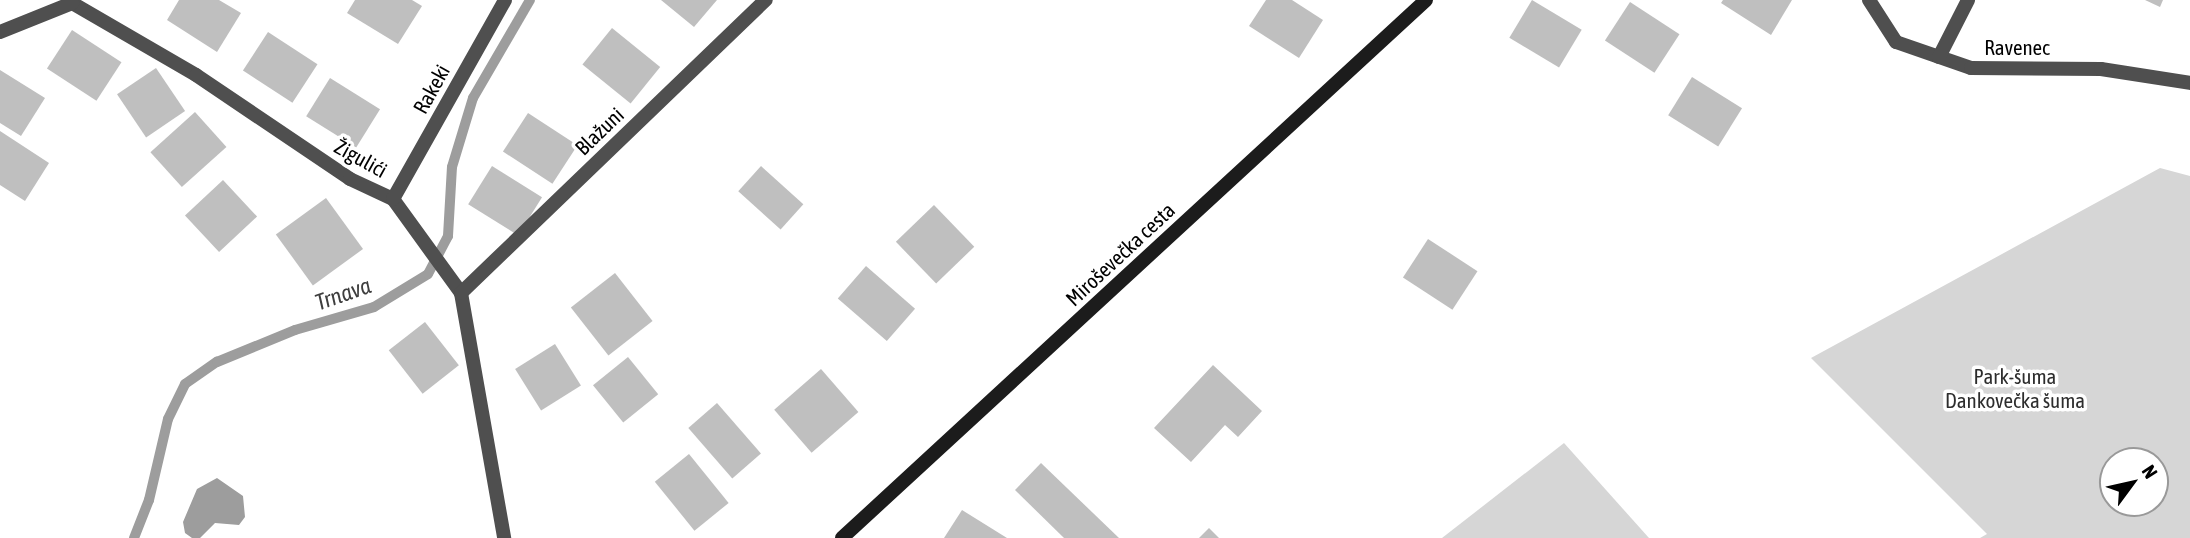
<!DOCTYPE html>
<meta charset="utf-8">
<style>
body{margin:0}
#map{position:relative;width:2190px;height:538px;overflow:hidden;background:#fff;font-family:"Asap Condensed",sans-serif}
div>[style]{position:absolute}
.green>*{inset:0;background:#d6d6d6}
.water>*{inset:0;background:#9d9d9d}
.stream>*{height:10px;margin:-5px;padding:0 5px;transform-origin:5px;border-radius:5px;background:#9d9d9d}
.building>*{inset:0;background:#bfbfbf;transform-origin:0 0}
.minor>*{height:14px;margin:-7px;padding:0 7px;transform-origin:7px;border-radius:7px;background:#4f4f4f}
.secondary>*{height:14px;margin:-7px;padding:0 7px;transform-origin:7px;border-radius:7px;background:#1c1c1c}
span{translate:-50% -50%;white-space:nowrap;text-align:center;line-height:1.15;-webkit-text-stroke:7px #fff;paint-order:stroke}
.street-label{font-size:21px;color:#000}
.park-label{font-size:21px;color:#2d2d2d}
.water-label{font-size:23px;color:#3e3e3e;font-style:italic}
.north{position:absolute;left:2099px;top:447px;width:70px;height:70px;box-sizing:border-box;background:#fff;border:2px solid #999;border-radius:50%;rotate:57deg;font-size:19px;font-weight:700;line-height:28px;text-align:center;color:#000}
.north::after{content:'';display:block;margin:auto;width:24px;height:32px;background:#000;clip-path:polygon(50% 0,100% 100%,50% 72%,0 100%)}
</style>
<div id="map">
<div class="green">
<div style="clip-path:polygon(evenodd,2160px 168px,2190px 176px,2190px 538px,1980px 538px,1987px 534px,1811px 358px,2160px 168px,2155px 461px,2155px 503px,2113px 503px,2113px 461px,2155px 461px)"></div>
<div style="clip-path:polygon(1564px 443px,1649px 538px,1442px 538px)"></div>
</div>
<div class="water">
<div style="clip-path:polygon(217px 478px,243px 496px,245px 517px,239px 525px,215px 523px,200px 538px,192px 538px,185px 533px,183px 522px,197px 489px)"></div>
</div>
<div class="stream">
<div style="left:134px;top:538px;width:41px;rotate:-68.5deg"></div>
<div style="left:149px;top:500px;width:83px;rotate:-76.8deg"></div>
<div style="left:168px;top:419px;width:39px;rotate:-64deg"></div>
<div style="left:185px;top:384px;width:39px;rotate:-35deg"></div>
<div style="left:217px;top:362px;width:84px;rotate:-22.3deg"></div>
<div style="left:295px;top:330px;width:82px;rotate:-16.2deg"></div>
<div style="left:374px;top:307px;width:63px;rotate:-31.4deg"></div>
<div style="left:428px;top:274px;width:43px;rotate:-62.2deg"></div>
<div style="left:448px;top:236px;width:69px;rotate:-86.7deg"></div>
<div style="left:452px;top:167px;width:72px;rotate:-73.1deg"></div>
<div style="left:473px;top:98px;width:113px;rotate:-59.8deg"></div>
</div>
<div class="building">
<div style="clip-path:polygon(179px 0,219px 0,241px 13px,217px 52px,167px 20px)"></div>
<div style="clip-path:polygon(355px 0,412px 0,422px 6px,398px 44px,347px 13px)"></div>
<div style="clip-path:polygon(661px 0,717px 0,694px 27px)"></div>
<div style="clip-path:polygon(1266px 0,1292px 0,1323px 20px,1299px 58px,1249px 26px)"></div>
<div style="left:1532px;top:0;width:58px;height:44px;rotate:31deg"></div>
<div style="clip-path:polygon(1723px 0,1792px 0,1771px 35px,1721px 3px)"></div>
<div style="clip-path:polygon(2145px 0,2163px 0,2160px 7px)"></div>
<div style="left:1630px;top:2px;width:59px;height:46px;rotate:33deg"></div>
<div style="left:612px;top:28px;width:62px;height:47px;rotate:39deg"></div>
<div style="left:72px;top:30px;width:59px;height:46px;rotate:33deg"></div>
<div style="left:268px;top:32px;width:59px;height:46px;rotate:33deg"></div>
<div style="left:156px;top:68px;width:52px;height:47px;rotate:56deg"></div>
<div style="clip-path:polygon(0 70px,45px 98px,21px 136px,0 123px)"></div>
<div style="left:1692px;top:77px;width:59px;height:45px;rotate:32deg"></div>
<div style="left:330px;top:78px;width:59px;height:45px;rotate:32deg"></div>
<div style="left:195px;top:112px;width:47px;height:60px;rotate:48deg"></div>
<div style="left:528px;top:113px;width:59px;height:46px;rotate:33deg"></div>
<div style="clip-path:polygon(0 131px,49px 163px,25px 201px,0 185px)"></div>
<div style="left:492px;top:166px;width:59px;height:45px;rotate:32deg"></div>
<div style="left:761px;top:166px;width:57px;height:34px;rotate:42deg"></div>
<div style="left:223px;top:180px;width:50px;height:52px;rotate:47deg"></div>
<div style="left:326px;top:198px;width:63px;height:62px;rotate:54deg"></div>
<div style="left:934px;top:205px;width:58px;height:53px;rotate:46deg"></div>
<div style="left:1428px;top:239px;width:59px;height:46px;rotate:33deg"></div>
<div style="left:866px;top:266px;width:65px;height:43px;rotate:41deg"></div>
<div style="left:615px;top:273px;width:61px;height:56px;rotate:52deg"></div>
<div style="left:425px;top:322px;width:55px;height:46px;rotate:52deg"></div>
<div style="left:555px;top:344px;width:49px;height:47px;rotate:58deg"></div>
<div style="left:628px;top:357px;width:48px;height:45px;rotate:51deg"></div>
<div style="clip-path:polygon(1213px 365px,1262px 411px,1238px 437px,1225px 425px,1191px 462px,1154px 428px)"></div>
<div style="left:821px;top:369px;width:57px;height:62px;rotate:49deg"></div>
<div style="left:717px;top:403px;width:67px;height:38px;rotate:49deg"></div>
<div style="left:689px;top:454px;width:63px;height:44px;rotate:51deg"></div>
<div style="clip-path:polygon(1041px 463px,1119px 538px,1064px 538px,1015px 490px)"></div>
<div style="clip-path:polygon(962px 510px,1007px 538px,944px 538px)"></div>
<div style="clip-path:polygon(1209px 528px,1219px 538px,1199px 538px)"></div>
</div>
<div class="minor">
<div style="left:1869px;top:0;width:50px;rotate:57.3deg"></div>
<div style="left:1896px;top:42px;width:79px;rotate:19.1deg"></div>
<div style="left:1971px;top:68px;width:130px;rotate:0.4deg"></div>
<div style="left:2101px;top:69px;width:90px;rotate:8.9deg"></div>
<div style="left:72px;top:3px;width:143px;rotate:30.1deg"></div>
<div style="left:196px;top:75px;width:186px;rotate:34deg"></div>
<div style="left:350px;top:179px;width:47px;rotate:24.9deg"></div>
<div style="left:393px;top:199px;width:116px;rotate:54.1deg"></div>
<div style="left:461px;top:293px;width:249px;rotate:80deg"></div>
<div style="left:0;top:32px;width:78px;rotate:-21.9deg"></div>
<div style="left:1939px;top:57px;width:64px;rotate:-63deg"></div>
<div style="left:393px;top:199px;width:228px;rotate:-60.6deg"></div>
<div style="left:461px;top:293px;width:423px;rotate:-43.9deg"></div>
</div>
<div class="secondary">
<div style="left:842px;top:538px;width:794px;rotate:-42.65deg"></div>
</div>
<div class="street-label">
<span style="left:2017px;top:47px">Ravenec</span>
<span style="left:431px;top:89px;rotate:-61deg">Rakeki</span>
<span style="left:599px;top:131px;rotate:-44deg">Blažuni</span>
<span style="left:361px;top:158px;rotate:29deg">Žigulići</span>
<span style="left:1120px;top:254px;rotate:-43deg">Miroševečka cesta</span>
</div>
<div class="park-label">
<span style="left:2015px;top:388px">Park-šuma<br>Dankovečka šuma</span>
</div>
<div class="water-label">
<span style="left:343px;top:294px;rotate:-19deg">Trnava</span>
</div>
<div class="north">N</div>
</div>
